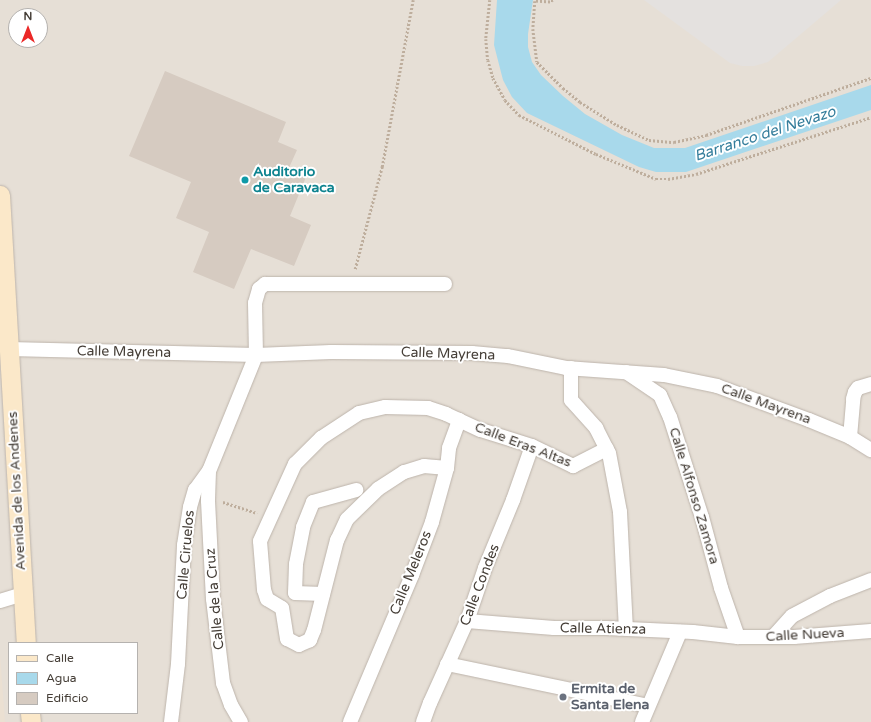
<!DOCTYPE html>
<style>
body{margin:0}
#map{position:relative;width:871px;height:722px;overflow:hidden;background:#f3eee8;font-family:"Varela Round",sans-serif}
div>[style]{position:absolute}
.residential>*{inset:0;background:#e6dfd6}
.education>*{inset:0;background:#ebe0d2}
.parking>*{inset:0;background:#e4e1df}
.water>*{inset:0;background:#a8d9eb}
.building>*{inset:0;background:#d6cbc1}
.path>*{height:2.5px;margin-top:-1.25px;transform-origin:0;background:repeating-linear-gradient(90deg,#beae9d 0 2px,transparent 0 4px)}
.roads{filter:drop-shadow(0 0 1px #bdb4ab) drop-shadow(0 0 1px #bdb4ab)}
.minor>*{height:14px;margin:-7px;padding:0 7px;transform-origin:7px;border-radius:7px;background:#fff}
.secondary>*{height:19px;margin:-9.5px;padding:0 9.5px;transform-origin:9.5px;border-radius:9.5px;background:#fbe8c9}
.dots>*{width:11px;height:11px;translate:-50% -50%;box-sizing:border-box;border:2px solid #fff;border-radius:50%}
span{translate:-50% -50%;white-space:nowrap;text-align:center;line-height:1.15;-webkit-text-stroke:4px #fff;paint-order:stroke}
.culture-label{font-size:14px;color:#0d838f;font-weight:700}
.left{translate:0 -50%;text-align:left}
.street-label{font-size:14px;color:#453e37}
.worship-label{font-size:14px;color:#5b616d;font-weight:700}
.water-label{font-size:15px;color:#347d9b;font-style:italic}
.legend{position:absolute;left:8px;top:642px;width:130px;height:72px;box-sizing:border-box;background:#fff;border:1px solid #b5b2af;margin:0;padding:5px 7px;list-style:none;font-size:12px;color:#453e37}
.legend li{display:flex;align-items:center;gap:8px;height:20px}
.legend b{width:20px;border:1px solid #b5b2af}
.north{position:absolute;left:8px;top:8px;width:40px;height:40px;box-sizing:border-box;background:#fff;border:1px solid #b5b2af;border-radius:50%;rotate:0deg;font-size:11px;font-weight:700;line-height:16px;text-align:center;color:#453e37}
.north::after{content:'';display:block;margin:auto;width:14px;height:18px;background:#eb2827;clip-path:polygon(50% 0,100% 100%,50% 72%,0 100%)}
</style>
<div id="map">
<div class="residential">
<div style="clip-path:polygon(evenodd,0 0,871px 0,871px 722px,0 722px,0 0,16px 16px,40px 16px,40px 40px,16px 40px,16px 16px,0 0,9px 643px,137px 643px,137px 713px,9px 713px,9px 643px)"></div>
</div>
<div class="education">
<div style="clip-path:polygon(0 654px,5px 722px,0 722px)"></div>
</div>
<div class="parking">
<div style="clip-path:polygon(644px 0,841px 0,768px 62px,754px 66px,742px 66px,730px 63px)"></div>
</div>
<div class="water">
<div style="clip-path:polygon(497px 0,533px 0,528px 34px,528px 47px,532px 62px,541px 75px,563px 96px,585px 114px,622px 135px,654px 148px,685px 148px,871px 85px,871px 110px,686px 172px,656px 172px,639px 167px,527px 113px,512px 97px,503px 80px,494px 45px)"></div>
</div>
<div class="building">
<div style="clip-path:polygon(165px 71px,286px 122px,278px 142px,297px 150px,288px 170px,306px 177px,290px 216px,311px 225px,294px 266px,251px 249px,234px 289px,193px 272px,209px 232px,176px 218px,191px 182px,129px 156px)"></div>
</div>
<div class="path">
<div style="left:490px;top:0;width:39px;rotate:96deg"></div>
<div style="left:486px;top:39px;width:21px;rotate:85deg"></div>
<div style="left:488px;top:60px;width:19px;rotate:74deg"></div>
<div style="left:493px;top:78px;width:25px;rotate:61deg"></div>
<div style="left:505px;top:100px;width:21px;rotate:47deg"></div>
<div style="left:519px;top:115px;width:86px;rotate:26.9deg"></div>
<div style="left:596px;top:154px;width:65px;rotate:22.6deg"></div>
<div style="left:656px;top:179px;width:12px"></div>
<div style="left:668px;top:179px;width:28px;rotate:-10deg"></div>
<div style="left:696px;top:174px;width:184px;rotate:-18deg"></div>
<div style="left:553px;top:0;width:4px;rotate:146deg"></div>
<div style="left:550px;top:2px;width:15px;rotate:-176deg"></div>
<div style="left:535px;top:1px;width:28px;rotate:94deg"></div>
<div style="left:533px;top:29px;width:33px;rotate:83deg"></div>
<div style="left:537px;top:62px;width:37px;rotate:45deg"></div>
<div style="left:563px;top:88px;width:22px;rotate:39deg"></div>
<div style="left:580px;top:102px;width:44px;rotate:31.9deg"></div>
<div style="left:617px;top:125px;width:35px;rotate:25deg"></div>
<div style="left:649px;top:140px;width:25px;rotate:5deg"></div>
<div style="left:674px;top:142px;width:33px;rotate:-12deg"></div>
<div style="left:706px;top:135px;width:175px;rotate:-19.1deg"></div>
<div style="left:355px;top:269px;width:106px;rotate:-75.2deg"></div>
<div style="left:382px;top:167px;width:170px;rotate:-79.5deg"></div>
<div style="left:223px;top:502px;width:36px;rotate:18deg"></div>
</div>
<div class="roads">
<div class="minor">
<div style="left:9px;top:349px;width:247px;rotate:1.4deg"></div>
<div style="left:256px;top:355px;width:75px;rotate:-2.3deg"></div>
<div style="left:331px;top:352px;width:141px;rotate:0.4deg"></div>
<div style="left:472px;top:353px;width:36px;rotate:5deg"></div>
<div style="left:508px;top:356px;width:59px;rotate:11.7deg"></div>
<div style="left:566px;top:368px;width:98px;rotate:4.1deg"></div>
<div style="left:664px;top:375px;width:54px;rotate:11.7deg"></div>
<div style="left:717px;top:386px;width:98px;rotate:20.3deg"></div>
<div style="left:809px;top:420px;width:44px;rotate:22.5deg"></div>
<div style="left:850px;top:437px;width:25px;rotate:32deg"></div>
<div style="left:571px;top:368px;width:32px;rotate:90deg"></div>
<div style="left:571px;top:400px;width:38px;rotate:48deg"></div>
<div style="left:596px;top:428px;width:28px;rotate:63deg"></div>
<div style="left:609px;top:453px;width:60px;rotate:79.4deg"></div>
<div style="left:620px;top:512px;width:117px;rotate:87.1deg"></div>
<div style="left:626px;top:372px;width:41px;rotate:34.1deg"></div>
<div style="left:660px;top:395px;width:24px;rotate:66deg"></div>
<div style="left:670px;top:417px;width:105px;rotate:72.3deg"></div>
<div style="left:702px;top:517px;width:73px;rotate:75deg"></div>
<div style="left:721px;top:588px;width:52px;rotate:70.9deg"></div>
<div style="left:850px;top:437px;width:38px;rotate:-85deg"></div>
<div style="left:853px;top:399px;width:7px;rotate:-74deg"></div>
<div style="left:855px;top:392px;width:5px;rotate:-53deg"></div>
<div style="left:858px;top:388px;width:14px;rotate:-17deg"></div>
<div style="left:447px;top:468px;width:23px;rotate:-175deg"></div>
<div style="left:424px;top:466px;width:21px;rotate:163deg"></div>
<div style="left:404px;top:472px;width:31px;rotate:147deg"></div>
<div style="left:378px;top:489px;width:43px;rotate:135.9deg"></div>
<div style="left:347px;top:519px;width:23px;rotate:115deg"></div>
<div style="left:337px;top:540px;width:93px;rotate:104.3deg"></div>
<div style="left:314px;top:630px;width:11px;rotate:112deg"></div>
<div style="left:310px;top:640px;width:12px;rotate:156deg"></div>
<div style="left:299px;top:645px;width:13px;rotate:-153deg"></div>
<div style="left:287px;top:639px;width:31px;rotate:-99deg"></div>
<div style="left:282px;top:608px;width:17px;rotate:-149deg"></div>
<div style="left:267px;top:599px;width:9px;rotate:-108deg"></div>
<div style="left:264px;top:590px;width:49px;rotate:-94.7deg"></div>
<div style="left:260px;top:541px;width:85px;rotate:-65.6deg"></div>
<div style="left:295px;top:464px;width:37px;rotate:-45deg"></div>
<div style="left:321px;top:438px;width:45px;rotate:-33.3deg"></div>
<div style="left:359px;top:413px;width:27px;rotate:-13deg"></div>
<div style="left:385px;top:407px;width:43px;rotate:1.3deg"></div>
<div style="left:428px;top:408px;width:19px;rotate:18deg"></div>
<div style="left:446px;top:414px;width:38px;rotate:25deg"></div>
<div style="left:481px;top:430px;width:53px;rotate:17.4deg"></div>
<div style="left:532px;top:446px;width:46px;rotate:26deg"></div>
<div style="left:573px;top:466px;width:38px;rotate:-27deg"></div>
<div style="left:209px;top:471px;width:30px;rotate:92deg"></div>
<div style="left:208px;top:501px;width:98px;rotate:87.1deg"></div>
<div style="left:213px;top:599px;width:85px;rotate:83.2deg"></div>
<div style="left:223px;top:683px;width:23px;rotate:70deg"></div>
<div style="left:231px;top:705px;width:20px;rotate:60deg"></div>
<div style="left:323px;top:594px;width:28px;rotate:-178deg"></div>
<div style="left:295px;top:593px;width:29px;rotate:-88deg"></div>
<div style="left:296px;top:564px;width:38px;rotate:-79deg"></div>
<div style="left:303px;top:527px;width:27px;rotate:-68deg"></div>
<div style="left:313px;top:502px;width:45px;rotate:-15.6deg"></div>
<div style="left:0;top:601px;width:24px;rotate:-17deg"></div>
<div style="left:467px;top:621px;width:87px;rotate:4.6deg"></div>
<div style="left:554px;top:628px;width:52px"></div>
<div style="left:606px;top:628px;width:87px;rotate:2.6deg"></div>
<div style="left:693px;top:632px;width:45px;rotate:6.3deg"></div>
<div style="left:738px;top:637px;width:56px"></div>
<div style="left:794px;top:637px;width:77px;rotate:-4.5deg"></div>
<div style="left:773px;top:637px;width:28px;rotate:-48deg"></div>
<div style="left:792px;top:616px;width:43px;rotate:-27.8deg"></div>
<div style="left:830px;top:596px;width:44px;rotate:-21.3deg"></div>
<div style="left:447px;top:664px;width:205px;rotate:11.8deg"></div>
<div style="left:171px;top:722px;width:58px;rotate:-83.1deg"></div>
<div style="left:178px;top:664px;width:119px;rotate:-87.1deg"></div>
<div style="left:184px;top:545px;width:38px;rotate:-81deg"></div>
<div style="left:190px;top:507px;width:18px;rotate:-74deg"></div>
<div style="left:195px;top:490px;width:24px;rotate:-54deg"></div>
<div style="left:209px;top:471px;width:125px;rotate:-67.9deg"></div>
<div style="left:256px;top:355px;width:52px;rotate:-91.1deg"></div>
<div style="left:255px;top:303px;width:15px;rotate:-74deg"></div>
<div style="left:259px;top:289px;width:8px;rotate:-40deg"></div>
<div style="left:265px;top:284px;width:180px"></div>
<div style="left:350px;top:722px;width:160px;rotate:-67.1deg"></div>
<div style="left:412px;top:575px;width:57px;rotate:-69.3deg"></div>
<div style="left:432px;top:522px;width:56px;rotate:-74.5deg"></div>
<div style="left:447px;top:468px;width:20px;rotate:-84deg"></div>
<div style="left:449px;top:448px;width:30px;rotate:-70deg"></div>
<div style="left:423px;top:722px;width:20px;rotate:-70deg"></div>
<div style="left:430px;top:703px;width:90px;rotate:-65.7deg"></div>
<div style="left:467px;top:621px;width:56px;rotate:-71.2deg"></div>
<div style="left:485px;top:568px;width:74px;rotate:-67.6deg"></div>
<div style="left:513px;top:500px;width:57px;rotate:-70.6deg"></div>
<div style="left:642px;top:722px;width:98px;rotate:-67.1deg"></div>
</div>
<div class="secondary">
<div style="left:0;top:195px;width:449px;rotate:86.7deg"></div>
<div style="left:30px;top:713px;width:9px;rotate:84deg"></div>
</div>
</div>
<div class="dots">
<div style="left:245px;top:180px;background:#0f9aa8"></div>
<div style="left:563px;top:697px;background:#6b7280"></div>
</div>
<div class="culture-label">
<span class="left" style="left:253px;top:180px">Auditorio<br>de Caravaca</span>
</div>
<div class="street-label">
<span style="left:124px;top:352px;rotate:1deg">Calle Mayrena</span>
<span style="left:448px;top:354px;rotate:2deg">Calle Mayrena</span>
<span style="left:766px;top:404px;rotate:20deg">Calle Mayrena</span>
<span style="left:523px;top:445px;rotate:21deg">Calle Eras Altas</span>
<span style="left:17px;top:491px;rotate:-93deg">Avenida de los Andenes</span>
<span style="left:694px;top:496px;rotate:73deg">Calle Alfonso Zamora</span>
<span style="left:186px;top:555px;rotate:-85deg">Calle Ciruelos</span>
<span style="left:411px;top:573px;rotate:-68deg">Calle Meleros</span>
<span style="left:480px;top:585px;rotate:-69deg">Calle Condes</span>
<span style="left:215px;top:599px;rotate:-95deg">Calle de la Cruz</span>
<span style="left:603px;top:629px;rotate:1deg">Calle Atienza</span>
<span style="left:805px;top:635px;rotate:-3deg">Calle Nueva</span>
</div>
<div class="worship-label">
<span class="left" style="left:571px;top:697px">Ermita de<br>Santa Elena</span>
</div>
<div class="water-label">
<span style="left:765px;top:134px;rotate:-18deg">Barranco del Nevazo</span>
</div>
<ul class="legend">
<li><b style="height:5px;background:#fbe8c9"></b>Calle</li>
<li><b style="height:11px;background:#a8d9eb"></b>Agua</li>
<li><b style="height:11px;background:#d6cbc1"></b>Edificio</li>
</ul>
<div class="north">N</div>
</div>
